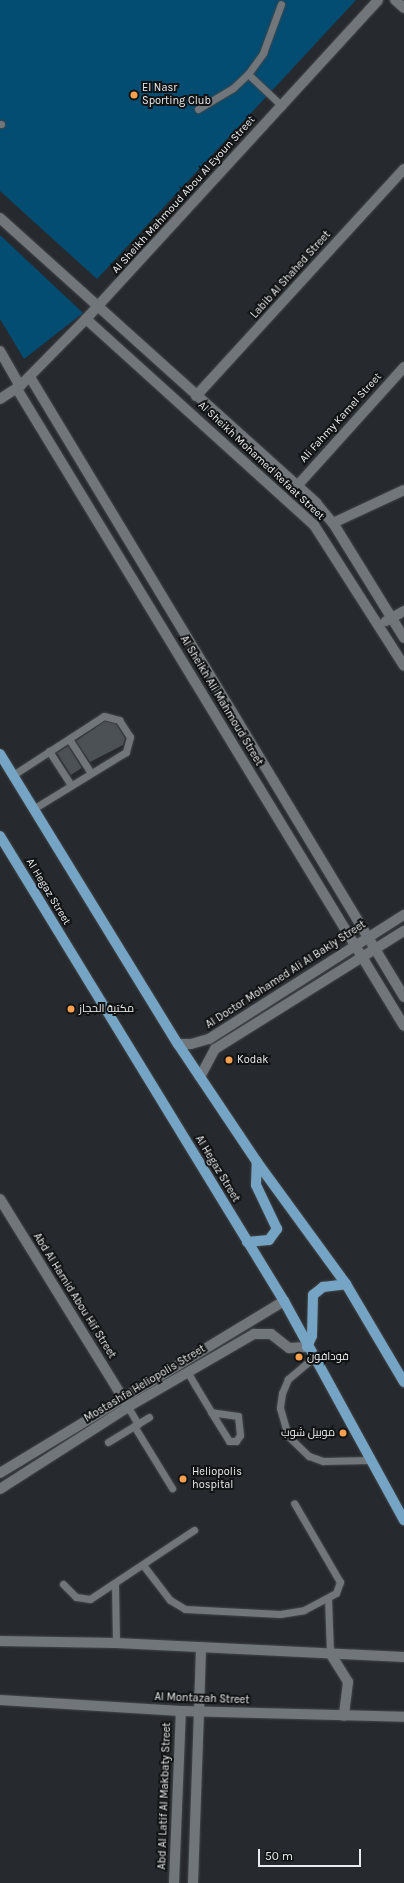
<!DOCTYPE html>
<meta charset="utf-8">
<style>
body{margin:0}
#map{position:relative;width:404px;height:1883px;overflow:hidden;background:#262a2e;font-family:Karla,Cairo,sans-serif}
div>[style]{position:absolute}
.green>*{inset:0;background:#034c72}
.building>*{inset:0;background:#4c5155;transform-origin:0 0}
.roads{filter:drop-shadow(0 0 1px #43474a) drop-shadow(0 0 1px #43474a)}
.service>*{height:7px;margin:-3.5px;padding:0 3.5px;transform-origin:3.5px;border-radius:3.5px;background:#71767a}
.minor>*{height:10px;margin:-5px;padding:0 5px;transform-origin:5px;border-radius:5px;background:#71767a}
.tertiary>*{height:10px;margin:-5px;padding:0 5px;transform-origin:5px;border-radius:5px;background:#71767a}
.primary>*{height:10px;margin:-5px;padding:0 5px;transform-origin:5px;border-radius:5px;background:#76a4c5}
.dots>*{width:11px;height:11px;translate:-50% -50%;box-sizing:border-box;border:2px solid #111314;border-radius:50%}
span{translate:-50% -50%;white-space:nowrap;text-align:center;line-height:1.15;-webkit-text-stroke:4px #111314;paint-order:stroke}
.poi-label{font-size:11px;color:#e9ecee}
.left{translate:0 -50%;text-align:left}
.right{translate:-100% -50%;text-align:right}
.street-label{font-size:11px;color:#e9ecee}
.scale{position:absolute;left:258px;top:1849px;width:103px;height:18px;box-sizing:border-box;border:2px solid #e9ecee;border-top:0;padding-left:5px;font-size:12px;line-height:14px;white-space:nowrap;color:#e9ecee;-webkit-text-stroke:3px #111314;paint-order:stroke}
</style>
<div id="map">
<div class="green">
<div style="clip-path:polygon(0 0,356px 0,97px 279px,0 191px)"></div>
<div style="clip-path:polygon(0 235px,83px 313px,24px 359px,0 319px)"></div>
</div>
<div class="building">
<div style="clip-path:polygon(105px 721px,116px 724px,125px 738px,123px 745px,90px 762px,76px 741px)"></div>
<div style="left:68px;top:746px;width:26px;height:13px;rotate:58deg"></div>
</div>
<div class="roads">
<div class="service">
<div style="left:248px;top:74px;width:47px;rotate:43.3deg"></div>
<div style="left:198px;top:109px;width:41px;rotate:-31deg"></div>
<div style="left:233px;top:88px;width:21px;rotate:-43deg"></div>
<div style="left:248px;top:74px;width:26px;rotate:-54deg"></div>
<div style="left:263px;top:53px;width:52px;rotate:-69.8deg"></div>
<div style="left:0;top:124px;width:1px"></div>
<div style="left:69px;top:739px;width:40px;rotate:57.1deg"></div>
<div style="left:49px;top:751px;width:40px;rotate:57.1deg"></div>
<div style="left:13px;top:775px;width:108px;rotate:-33deg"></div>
<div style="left:104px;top:716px;width:16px;rotate:15deg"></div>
<div style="left:119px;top:720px;width:20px;rotate:57deg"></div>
<div style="left:130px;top:737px;width:16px;rotate:105deg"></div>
<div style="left:126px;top:752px;width:109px;rotate:148.5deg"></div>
<div style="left:313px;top:1358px;width:33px;rotate:140deg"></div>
<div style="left:288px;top:1379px;width:15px;rotate:113deg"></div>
<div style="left:282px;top:1393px;width:15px;rotate:98deg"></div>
<div style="left:280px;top:1408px;width:29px;rotate:74deg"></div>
<div style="left:288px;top:1436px;width:29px;rotate:44deg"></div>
<div style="left:309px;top:1456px;width:15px;rotate:20deg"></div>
<div style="left:323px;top:1461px;width:47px;rotate:-1.2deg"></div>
<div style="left:188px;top:1373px;width:14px;rotate:60deg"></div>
<div style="left:195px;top:1385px;width:31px;rotate:59deg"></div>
<div style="left:211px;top:1412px;width:34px;rotate:58deg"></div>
<div style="left:229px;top:1441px;width:7px"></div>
<div style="left:236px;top:1441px;width:7px;rotate:-56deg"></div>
<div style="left:240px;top:1435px;width:19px;rotate:-96deg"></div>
<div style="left:238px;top:1416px;width:27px;rotate:-172deg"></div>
<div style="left:128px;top:1407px;width:20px;rotate:60deg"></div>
<div style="left:134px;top:1426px;width:73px;rotate:58.5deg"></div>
<div style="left:108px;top:1442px;width:48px;rotate:-31.4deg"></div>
<div style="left:143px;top:1565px;width:44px;rotate:52.4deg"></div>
<div style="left:170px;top:1600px;width:17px;rotate:31deg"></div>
<div style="left:185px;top:1609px;width:95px;rotate:3deg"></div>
<div style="left:280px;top:1614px;width:24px;rotate:-9deg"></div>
<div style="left:304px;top:1610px;width:36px;rotate:-28deg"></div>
<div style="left:336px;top:1593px;width:12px;rotate:-70deg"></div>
<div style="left:340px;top:1582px;width:91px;rotate:-120.2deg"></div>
<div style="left:63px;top:1584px;width:18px;rotate:45deg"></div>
<div style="left:76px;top:1597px;width:14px;rotate:8deg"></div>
<div style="left:90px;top:1599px;width:125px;rotate:-33.6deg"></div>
<div style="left:115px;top:1584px;width:59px;rotate:89deg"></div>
<div style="left:328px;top:1598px;width:55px;rotate:87.9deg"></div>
</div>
<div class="minor">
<div style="left:395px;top:0;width:12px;rotate:42deg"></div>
<div style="left:0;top:218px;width:426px;rotate:42deg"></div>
<div style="left:316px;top:503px;width:26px;rotate:50deg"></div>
<div style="left:333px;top:523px;width:135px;rotate:58.3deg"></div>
<div style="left:86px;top:319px;width:307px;rotate:42.1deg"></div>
<div style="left:314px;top:525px;width:167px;rotate:57.4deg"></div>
<div style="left:0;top:351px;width:40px;rotate:60.3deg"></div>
<div style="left:30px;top:377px;width:724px;rotate:58.9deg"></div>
<div style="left:17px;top:389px;width:745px;rotate:58.72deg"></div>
<div style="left:196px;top:396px;width:308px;rotate:-47.5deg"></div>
<div style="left:0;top:399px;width:24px;rotate:-33deg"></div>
<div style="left:20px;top:386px;width:94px;rotate:-45.4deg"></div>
<div style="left:86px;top:319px;width:432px;rotate:-47.5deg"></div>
<div style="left:297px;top:486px;width:160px;rotate:-48deg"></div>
<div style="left:333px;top:523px;width:78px;rotate:-24.9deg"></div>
<div style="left:386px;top:621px;width:21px;rotate:-29deg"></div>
<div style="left:178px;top:1044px;width:13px"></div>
<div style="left:191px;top:1044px;width:19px;rotate:-16deg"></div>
<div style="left:209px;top:1039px;width:231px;rotate:-32.5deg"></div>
<div style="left:200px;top:1077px;width:32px;rotate:-62deg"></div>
<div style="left:215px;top:1049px;width:223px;rotate:-32deg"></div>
<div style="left:0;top:1199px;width:238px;rotate:58.3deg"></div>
<div style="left:0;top:1473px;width:332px;rotate:-31.2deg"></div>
<div style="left:0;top:1489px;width:152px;rotate:-32.6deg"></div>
<div style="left:128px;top:1407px;width:146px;rotate:-30.1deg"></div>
<div style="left:254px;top:1334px;width:17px"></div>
<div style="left:271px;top:1334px;width:23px;rotate:38deg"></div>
<div style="left:289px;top:1348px;width:18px;rotate:-3deg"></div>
<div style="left:174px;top:1883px;width:172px;rotate:-87.7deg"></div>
<div style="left:193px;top:1883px;width:172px;rotate:-88deg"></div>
</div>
<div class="tertiary">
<div style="left:0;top:1641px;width:116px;rotate:1deg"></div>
<div style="left:116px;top:1643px;width:288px;rotate:2.8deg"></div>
<div style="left:330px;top:1653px;width:34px;rotate:58deg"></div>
<div style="left:348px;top:1682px;width:34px;rotate:97deg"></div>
<div style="left:0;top:1700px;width:181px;rotate:3.5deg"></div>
<div style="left:181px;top:1711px;width:223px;rotate:1.5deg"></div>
<div style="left:199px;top:1711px;width:64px;rotate:-88.2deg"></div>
</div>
<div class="primary">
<div style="left:0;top:754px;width:340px;rotate:58.5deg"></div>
<div style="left:178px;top:1044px;width:142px;rotate:56.2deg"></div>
<div style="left:257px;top:1162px;width:151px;rotate:53.9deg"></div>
<div style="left:346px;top:1284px;width:114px;rotate:59.4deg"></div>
<div style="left:0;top:836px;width:545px;rotate:58.59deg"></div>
<div style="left:284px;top:1301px;width:250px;rotate:61.3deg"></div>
<div style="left:247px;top:1242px;width:22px;rotate:-5deg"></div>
<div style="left:269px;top:1240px;width:14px;rotate:-54deg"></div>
<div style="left:277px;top:1229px;width:49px;rotate:-115.5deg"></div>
<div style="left:256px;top:1185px;width:23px;rotate:-88deg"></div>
<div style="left:307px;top:1347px;width:12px;rotate:-66deg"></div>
<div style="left:312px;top:1336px;width:41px;rotate:-88.6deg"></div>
<div style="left:313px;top:1295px;width:13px;rotate:-39deg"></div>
<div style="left:323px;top:1287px;width:23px;rotate:-7deg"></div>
</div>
</div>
<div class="dots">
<div style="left:134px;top:95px;background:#f9a04d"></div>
<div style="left:71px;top:1009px;background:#f9a04d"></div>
<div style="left:229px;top:1060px;background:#f9a04d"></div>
<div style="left:299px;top:1357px;background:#f9a04d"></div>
<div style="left:343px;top:1433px;background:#f9a04d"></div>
<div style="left:183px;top:1479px;background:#f9a04d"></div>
</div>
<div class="poi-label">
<span class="left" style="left:142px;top:95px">El Nasr<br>Sporting Club</span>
<span class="left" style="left:79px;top:1009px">مكتبة الحجاز</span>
<span class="left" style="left:237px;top:1060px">Kodak</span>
<span class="left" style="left:307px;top:1357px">فودافون</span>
<span class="right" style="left:335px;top:1433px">موبيل شوب</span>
<span class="left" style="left:192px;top:1479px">Heliopolis<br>hospital</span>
</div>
<div class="street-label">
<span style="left:184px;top:195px;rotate:-48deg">Al Sheikh Mahmoud Abou Al Eyoun Street</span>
<span style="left:291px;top:275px;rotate:-48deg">Labib Al Shahed Street</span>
<span style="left:341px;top:418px;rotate:-48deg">Ali Fahmy Kamel Street</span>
<span style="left:261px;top:461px;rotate:43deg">Al Sheikh Mohamed Refaat Street</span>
<span style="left:221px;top:701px;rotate:59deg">Al Sheikh Ali Mahmoud Street</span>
<span style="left:48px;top:892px;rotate:59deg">Al Hegaz Street</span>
<span style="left:286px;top:975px;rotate:-33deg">Al Doctor Mohamed Ali Al Bakly Street</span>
<span style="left:217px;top:1169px;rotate:59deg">Al Hegaz Street</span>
<span style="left:74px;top:1296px;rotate:58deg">Abd Al Hamid Abou Hif Street</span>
<span style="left:145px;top:1384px;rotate:-31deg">Mostashfa Heliopolis Street</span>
<span style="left:202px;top:1699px;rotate:2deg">Al Montazah Street</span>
<span style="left:165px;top:1796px;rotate:-88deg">Abd Al Latif Al Makbaty Street</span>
</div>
<div class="scale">50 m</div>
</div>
